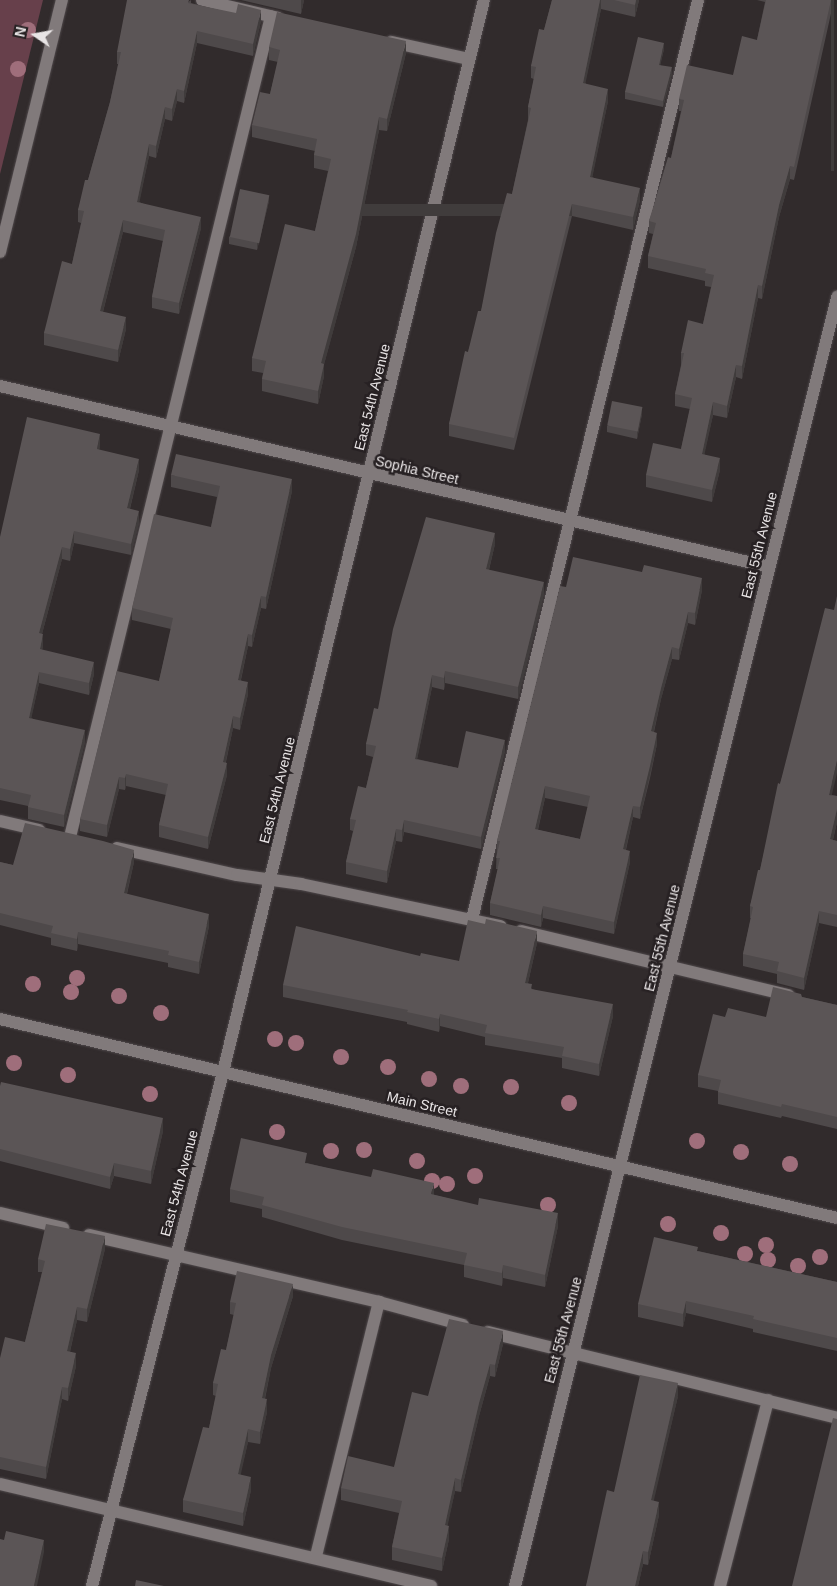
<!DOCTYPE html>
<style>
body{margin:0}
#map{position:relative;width:837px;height:1586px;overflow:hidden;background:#312b2c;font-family:Helvetica,sans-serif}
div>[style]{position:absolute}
.green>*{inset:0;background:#67404b}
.roads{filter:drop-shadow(0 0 1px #4f494b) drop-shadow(0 0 1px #4f494b)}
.lane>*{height:12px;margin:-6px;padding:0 6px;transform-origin:6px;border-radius:6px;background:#817a7b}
.street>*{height:12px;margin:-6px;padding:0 6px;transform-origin:6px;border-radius:6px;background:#817a7b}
.secondary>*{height:12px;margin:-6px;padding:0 6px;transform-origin:6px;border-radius:6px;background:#817a7b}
.trees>*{width:16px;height:16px;margin:-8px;border-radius:50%;background:#9f6e7b}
.wall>*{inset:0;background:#4e494a}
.shaded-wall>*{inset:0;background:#403c3c;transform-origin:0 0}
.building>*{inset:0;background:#5b5556;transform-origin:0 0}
span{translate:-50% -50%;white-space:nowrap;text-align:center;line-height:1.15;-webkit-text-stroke:5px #272123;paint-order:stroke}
.street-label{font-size:14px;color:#e8e4e5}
.north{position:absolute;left:10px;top:10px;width:50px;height:50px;-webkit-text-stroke:4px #272123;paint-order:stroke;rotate:282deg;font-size:14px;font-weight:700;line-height:20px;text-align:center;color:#e8e4e5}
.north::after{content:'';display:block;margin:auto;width:18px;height:22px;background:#e8e4e5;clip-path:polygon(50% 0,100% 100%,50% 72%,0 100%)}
</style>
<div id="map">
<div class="green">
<div style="clip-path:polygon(0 0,43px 0,0 174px)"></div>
</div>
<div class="roads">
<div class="lane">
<div style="left:202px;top:0;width:78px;rotate:13.3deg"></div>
<div style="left:391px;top:42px;width:80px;rotate:12.3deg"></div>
<div style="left:0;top:821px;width:40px;rotate:13deg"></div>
<div style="left:70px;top:837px;width:845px;rotate:-76.24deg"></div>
<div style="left:117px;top:848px;width:123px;rotate:12.7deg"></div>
<div style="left:237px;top:875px;width:65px;rotate:8deg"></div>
<div style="left:301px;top:884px;width:204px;rotate:11.9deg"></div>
<div style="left:472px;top:919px;width:946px;rotate:-76.18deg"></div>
<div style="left:521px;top:931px;width:275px;rotate:13.5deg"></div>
<div style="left:0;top:1213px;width:65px;rotate:13.4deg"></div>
<div style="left:89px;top:1235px;width:298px;rotate:13deg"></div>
<div style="left:379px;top:1302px;width:87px;rotate:15.3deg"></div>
<div style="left:488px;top:1332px;width:359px;rotate:13.8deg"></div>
<div style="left:0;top:1484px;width:443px;rotate:13.3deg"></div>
<div style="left:316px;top:1556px;width:262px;rotate:-76.1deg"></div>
<div style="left:720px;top:1586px;width:192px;rotate:-75.5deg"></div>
</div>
<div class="street">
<div style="left:0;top:252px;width:260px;rotate:-76.2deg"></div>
<div style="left:0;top:386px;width:790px;rotate:13.24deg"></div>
<div style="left:92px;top:1586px;width:530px;rotate:-75.7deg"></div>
<div style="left:223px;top:1072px;width:1103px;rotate:-76.32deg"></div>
<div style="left:515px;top:1586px;width:1329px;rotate:-75.97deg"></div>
</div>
<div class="secondary">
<div style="left:0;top:1019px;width:860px;rotate:13.37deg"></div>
</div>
</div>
<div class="trees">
<div style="left:28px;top:30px"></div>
<div style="left:18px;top:69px"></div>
<div style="left:77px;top:978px"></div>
<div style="left:33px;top:984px"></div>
<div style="left:71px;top:992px"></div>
<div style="left:119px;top:996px"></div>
<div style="left:161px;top:1013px"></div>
<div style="left:275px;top:1039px"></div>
<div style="left:296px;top:1043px"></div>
<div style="left:341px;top:1057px"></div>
<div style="left:14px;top:1063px"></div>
<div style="left:388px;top:1067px"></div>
<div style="left:68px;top:1075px"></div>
<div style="left:429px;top:1079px"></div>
<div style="left:461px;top:1086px"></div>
<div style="left:511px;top:1087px"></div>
<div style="left:150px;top:1094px"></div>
<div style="left:569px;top:1103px"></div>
<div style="left:277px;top:1132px"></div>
<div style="left:697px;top:1141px"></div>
<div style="left:364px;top:1150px"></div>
<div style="left:331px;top:1151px"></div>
<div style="left:741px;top:1152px"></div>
<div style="left:417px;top:1161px"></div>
<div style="left:790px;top:1164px"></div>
<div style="left:475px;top:1176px"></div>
<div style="left:432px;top:1181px"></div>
<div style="left:447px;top:1184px"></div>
<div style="left:548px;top:1205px"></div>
<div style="left:668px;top:1224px"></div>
<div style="left:721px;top:1233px"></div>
<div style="left:766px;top:1245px"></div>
<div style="left:745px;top:1254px"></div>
<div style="left:820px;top:1257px"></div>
<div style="left:768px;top:1260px"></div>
<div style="left:798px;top:1266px"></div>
</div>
<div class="wall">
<div style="clip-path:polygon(191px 0,191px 3px,261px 21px,253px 56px,197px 43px,184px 103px,177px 101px,172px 121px,165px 119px,156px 158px,149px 156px,139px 202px,201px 228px,179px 314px,152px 308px,152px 297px,163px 241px,123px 232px,103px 312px,126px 329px,118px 362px,44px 345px,44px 333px,72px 264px,81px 223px,78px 222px,78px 210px,88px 180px,110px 102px,118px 64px,117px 64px,117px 52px)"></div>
<div style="clip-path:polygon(241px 0,304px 0,301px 14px)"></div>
<div style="clip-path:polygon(552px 0,639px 0,635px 17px,601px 9px,585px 83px,608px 101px,592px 177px,640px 200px,633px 230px,572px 216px,514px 450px,449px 436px,449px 424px,468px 352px,481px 311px,512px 194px,528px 120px,528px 107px,534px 79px,531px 78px,531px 66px,544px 30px)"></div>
<div style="clip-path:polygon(757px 0,834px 0,794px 180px,790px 179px,779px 217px,762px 299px,758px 298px,742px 379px,736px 377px,727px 418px,713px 415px,704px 454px,720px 470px,712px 502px,646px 487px,646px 475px,681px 449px,690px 409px,675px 406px,675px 394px,681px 365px,681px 353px,703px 324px,711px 287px,705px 286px,705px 281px,648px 268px,648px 256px,653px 234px,649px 233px,649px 221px,671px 158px,681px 111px,679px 111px,679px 99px,733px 75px,757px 40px,765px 2px)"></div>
<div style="clip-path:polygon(269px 47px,406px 53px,387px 131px,379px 130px,356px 247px,324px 364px,324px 376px,318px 404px,262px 391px,262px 379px,263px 373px,252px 371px,252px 358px,315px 231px,328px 171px,314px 168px,314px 155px,315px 151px,252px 137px,252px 125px,270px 94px,278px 62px,269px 60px)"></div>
<div style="clip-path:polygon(664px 49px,660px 65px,672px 74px,663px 107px,625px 99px,625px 92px)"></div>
<div style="clip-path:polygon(269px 201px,257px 250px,229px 244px,229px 237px)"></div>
<div style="clip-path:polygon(642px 414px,637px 439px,607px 432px,607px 426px)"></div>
<div style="clip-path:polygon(100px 446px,99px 450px,139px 470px,130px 509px,139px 523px,131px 555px,74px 543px,70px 561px,62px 559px,42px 634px,43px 646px,42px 650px,94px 674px,89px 695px,39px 683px,31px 718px,85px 742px,64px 827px,28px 819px,28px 806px,0 800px,0 537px)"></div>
<div style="clip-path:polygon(171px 475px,292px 491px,266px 609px,261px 608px,252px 647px,248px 646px,241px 680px,248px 694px,240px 730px,233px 728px,226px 762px,227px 775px,208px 849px,159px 837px,159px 825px,166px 795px,126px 786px,125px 790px,119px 789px,107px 837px,80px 831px,80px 819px,159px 681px,171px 629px,132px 620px,132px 608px,211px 527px,217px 497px,171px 487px)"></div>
<div style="clip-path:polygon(495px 544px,489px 570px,544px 594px,518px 699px,445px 683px,444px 690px,432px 687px,417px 759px,458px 768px,505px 751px,481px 849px,404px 832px,402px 842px,396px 841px,387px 883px,346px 874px,346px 862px,353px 831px,350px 830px,350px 819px,366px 788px,373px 757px,366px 755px,366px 744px,378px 709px)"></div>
<div style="clip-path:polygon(evenodd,566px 587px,702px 590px,695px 625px,688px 623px,679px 660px,672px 659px,661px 699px,654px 732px,657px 744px,650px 778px,640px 819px,633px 817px,626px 850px,630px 862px,614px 934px,543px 918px,541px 927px,490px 915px,490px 903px,498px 869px,496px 869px,497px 841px,566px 587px,545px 798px,588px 807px,580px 839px,538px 830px,545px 798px)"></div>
<div style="clip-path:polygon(834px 610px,832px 795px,837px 796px,837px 822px,833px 840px,837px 841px,837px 927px,819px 923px,804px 990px,777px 983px,777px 974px,743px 966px,743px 954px,751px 918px,750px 918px,750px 906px,760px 870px,780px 784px)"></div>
<div style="clip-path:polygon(0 862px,13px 865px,134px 862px,127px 894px,209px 926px,199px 974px,168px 967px,168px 963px,78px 944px,77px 951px,51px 945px,51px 938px,0 925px)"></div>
<div style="clip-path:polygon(537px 943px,528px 983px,532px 989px,613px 1016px,599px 1076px,562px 1068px,562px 1058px,485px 1045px,485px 1037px,440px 1026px,439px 1032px,407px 1024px,407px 1022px,283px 997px,283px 985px,420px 956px,459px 961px)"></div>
<div style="clip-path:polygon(802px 997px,837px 1005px,837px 1129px,782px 1116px,781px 1118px,718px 1104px,718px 1091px,698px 1087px,698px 1075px,725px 1017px,766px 1017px)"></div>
<div style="clip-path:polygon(0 1086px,163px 1131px,151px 1184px,114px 1176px,110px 1189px,0 1161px)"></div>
<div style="clip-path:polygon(307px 1163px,558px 1226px,545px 1287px,503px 1278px,502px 1286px,464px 1277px,464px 1265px,342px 1240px,262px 1217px,262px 1209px,230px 1202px,230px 1189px)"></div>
<div style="clip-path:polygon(105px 1249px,87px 1322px,77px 1320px,70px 1352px,76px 1366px,68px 1401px,62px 1399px,46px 1479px,0 1469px,0 1358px,25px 1342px,42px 1272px,38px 1272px,38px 1259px)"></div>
<div style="clip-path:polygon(698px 1251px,837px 1282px,837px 1351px,753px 1332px,753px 1329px,686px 1313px,683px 1327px,638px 1317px,638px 1304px)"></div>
<div style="clip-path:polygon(293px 1296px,271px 1368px,265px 1399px,267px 1412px,260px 1444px,248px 1442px,240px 1475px,251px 1490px,243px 1526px,183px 1512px,183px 1500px,209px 1428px,216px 1396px,213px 1395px,213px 1383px,226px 1350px,234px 1315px,230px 1314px,230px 1302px)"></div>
<div style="clip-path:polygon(503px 1344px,495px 1377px,490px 1376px,479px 1416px,461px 1492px,455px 1491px,447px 1526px,449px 1539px,442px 1571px,392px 1560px,392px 1547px,399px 1513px,341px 1500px,341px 1488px,394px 1467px,428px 1396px)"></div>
<div style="clip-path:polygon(678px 1396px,653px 1501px,659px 1515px,648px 1565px,643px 1564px,638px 1586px,586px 1586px,614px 1492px)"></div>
</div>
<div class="shaded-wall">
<div style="clip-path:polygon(301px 0,304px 0,301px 14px)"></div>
<div style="clip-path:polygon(600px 0,601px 0,601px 9px,583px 95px,583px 83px)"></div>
<div style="clip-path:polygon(636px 0,639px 0,635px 17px,635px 5px)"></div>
<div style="left:831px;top:0;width:3px;height:171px"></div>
<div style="clip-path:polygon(261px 10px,261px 21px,253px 56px,253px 44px)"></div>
<div style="clip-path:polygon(197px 31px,197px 43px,184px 103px,184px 91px)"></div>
<div style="clip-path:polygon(406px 41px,406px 53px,387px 131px,387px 119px)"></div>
<div style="clip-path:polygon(664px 43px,664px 49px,659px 71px,659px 65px)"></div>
<div style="clip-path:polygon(672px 67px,672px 74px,663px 107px,663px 101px)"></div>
<div style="clip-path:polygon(177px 89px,177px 101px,172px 121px,172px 109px)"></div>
<div style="clip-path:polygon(608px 89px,608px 101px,590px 189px,590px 177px)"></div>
<div style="clip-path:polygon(165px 107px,165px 119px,156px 158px,156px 146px)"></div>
<div style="clip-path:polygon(379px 117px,379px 130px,356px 247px,321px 376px,321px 363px)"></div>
<div style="clip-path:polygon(149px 144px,149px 156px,137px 214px,137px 202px)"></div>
<div style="clip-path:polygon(790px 166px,790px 179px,779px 217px,762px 299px,762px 286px,779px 205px)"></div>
<div style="clip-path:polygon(640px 188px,640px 200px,633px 230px,633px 217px)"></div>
<div style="clip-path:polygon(269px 195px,269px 201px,257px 250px,257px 244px)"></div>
<div style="left:572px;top:204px;width:12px;height:241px;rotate:90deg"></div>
<div style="clip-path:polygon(201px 217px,201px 228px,179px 314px,179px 303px)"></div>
<div style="clip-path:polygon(123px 220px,123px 232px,100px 323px,100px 311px)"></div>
<div style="clip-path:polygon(758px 285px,758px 298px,742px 379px,742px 366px)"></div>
<div style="clip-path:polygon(126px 317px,126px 329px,118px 362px,118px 350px)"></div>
<div style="clip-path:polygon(324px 364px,324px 376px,318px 404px,318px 391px)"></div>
<div style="clip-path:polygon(736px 365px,736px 377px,727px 418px,727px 406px)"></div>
<div style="clip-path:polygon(713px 402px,713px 415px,702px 466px,702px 454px)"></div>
<div style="clip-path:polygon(642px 407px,642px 414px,637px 439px,637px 433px)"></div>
<div style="clip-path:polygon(100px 434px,100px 446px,97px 461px,97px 449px)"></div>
<div style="clip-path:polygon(720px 458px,720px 470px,712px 502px,712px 490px)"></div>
<div style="clip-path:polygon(139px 459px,139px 470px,127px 520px,127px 508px)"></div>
<div style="clip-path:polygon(292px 479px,292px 491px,266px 609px,266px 597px)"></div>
<div style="clip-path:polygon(139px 511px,139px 523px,131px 555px,131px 544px)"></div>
<div style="clip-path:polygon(74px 531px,74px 543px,70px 561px,70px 549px)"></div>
<div style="clip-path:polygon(495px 533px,495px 544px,486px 581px,486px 569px)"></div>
<div style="clip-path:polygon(62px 547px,62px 559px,39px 645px,39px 633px)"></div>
<div style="clip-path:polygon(702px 578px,702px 590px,695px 625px,695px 613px)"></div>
<div style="clip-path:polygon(544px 582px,544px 594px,518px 699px,518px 687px)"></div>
<div style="clip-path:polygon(261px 596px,261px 608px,252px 647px,252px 635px)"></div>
<div style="clip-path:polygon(688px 612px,688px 623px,679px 660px,679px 649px)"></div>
<div style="clip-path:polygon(43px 634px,43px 646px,40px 661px,40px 649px)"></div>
<div style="clip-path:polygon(248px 634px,248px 646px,238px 692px,238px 680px)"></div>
<div style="clip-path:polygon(672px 647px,672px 659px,661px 699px,651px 743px,651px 731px,661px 688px)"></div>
<div style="clip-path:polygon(94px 662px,94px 674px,89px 695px,89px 683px)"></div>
<div style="clip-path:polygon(445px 671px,445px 683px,444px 690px,444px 678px)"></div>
<div style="clip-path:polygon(39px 672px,39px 683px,29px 729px,29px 718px)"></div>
<div style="clip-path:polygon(432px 675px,432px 687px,415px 770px,415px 759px)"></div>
<div style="clip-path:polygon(248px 682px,248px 694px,240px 730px,240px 718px)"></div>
<div style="clip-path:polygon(233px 716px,233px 728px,223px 774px,223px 762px)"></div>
<div style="clip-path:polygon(85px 730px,85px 742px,64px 827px,64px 815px)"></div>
<div style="clip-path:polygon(657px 733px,657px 744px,640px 819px,640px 807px)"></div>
<div style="clip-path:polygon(505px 740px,505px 751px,481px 849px,481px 837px)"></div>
<div style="clip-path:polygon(837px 761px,837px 773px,829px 807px,829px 795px)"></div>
<div style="clip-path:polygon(227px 763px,227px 775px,208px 849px,208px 837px)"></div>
<div style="clip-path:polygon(126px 774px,126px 786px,125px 790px,125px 778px)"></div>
<div style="clip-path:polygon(119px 777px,119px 789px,107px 837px,107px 825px)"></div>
<div style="clip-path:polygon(545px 786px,545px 798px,535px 841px,535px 829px)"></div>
<div style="clip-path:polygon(633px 806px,633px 817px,623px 861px,623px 849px)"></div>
<div style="clip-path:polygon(837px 809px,837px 822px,830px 852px,830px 839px)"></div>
<div style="clip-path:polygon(404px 820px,404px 832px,402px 842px,402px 830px)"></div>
<div style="clip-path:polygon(396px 829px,396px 841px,387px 883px,387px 871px)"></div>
<div style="clip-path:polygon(134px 850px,134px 862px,124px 905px,124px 893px)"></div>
<div style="clip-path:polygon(630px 851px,630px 862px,614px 934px,614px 922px)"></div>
<div style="clip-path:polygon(543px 906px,543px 918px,541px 927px,541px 915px)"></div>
<div style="clip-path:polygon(819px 911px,819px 923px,804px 990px,804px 978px)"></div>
<div style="clip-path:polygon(209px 914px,209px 926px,199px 974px,199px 962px)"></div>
<div style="clip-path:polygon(537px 931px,537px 943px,525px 995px,525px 983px)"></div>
<div style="clip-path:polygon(78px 932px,78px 944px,77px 951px,77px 939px)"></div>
<div style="clip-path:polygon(613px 1004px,613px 1016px,599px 1076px,599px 1064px)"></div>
<div style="clip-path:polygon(440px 1014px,440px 1026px,439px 1032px,439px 1019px)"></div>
<div style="clip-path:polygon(163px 1118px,163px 1131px,151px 1184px,151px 1171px)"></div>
<div style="clip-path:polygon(114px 1163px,114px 1176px,110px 1189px,110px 1177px)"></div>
<div style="clip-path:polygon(434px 1183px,434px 1196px,431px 1194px)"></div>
<div style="clip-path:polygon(558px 1213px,558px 1226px,545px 1287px,545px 1275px)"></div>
<div style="clip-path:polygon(105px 1236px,105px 1249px,87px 1322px,87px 1309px)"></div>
<div style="clip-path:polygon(503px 1265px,503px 1278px,502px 1286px,502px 1273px)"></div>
<div style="clip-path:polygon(293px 1284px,293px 1296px,271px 1368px,262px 1411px,262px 1398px,271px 1355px)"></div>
<div style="clip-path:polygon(686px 1301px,686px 1313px,683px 1327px,683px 1314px)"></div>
<div style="clip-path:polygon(77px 1307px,77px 1320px,67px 1364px,67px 1351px)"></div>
<div style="clip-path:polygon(503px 1331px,503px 1344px,495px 1377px,495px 1365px)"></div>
<div style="clip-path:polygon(76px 1353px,76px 1366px,68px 1401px,68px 1388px)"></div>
<div style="clip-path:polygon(490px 1364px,490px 1376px,479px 1416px,461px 1492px,461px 1480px,479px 1403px)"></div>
<div style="clip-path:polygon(678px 1383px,678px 1396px,651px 1513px,651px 1500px)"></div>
<div style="clip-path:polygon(62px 1387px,62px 1399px,46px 1479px,46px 1467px)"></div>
<div style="clip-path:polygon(267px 1399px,267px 1412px,260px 1444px,260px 1432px)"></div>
<div style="clip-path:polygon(248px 1429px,248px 1442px,238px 1487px,238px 1474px)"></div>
<div style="clip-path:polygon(251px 1477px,251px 1490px,243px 1526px,243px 1513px)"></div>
<div style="clip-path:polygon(455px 1478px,455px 1491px,445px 1538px,445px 1525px)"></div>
<div style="clip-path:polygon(659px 1502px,659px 1515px,648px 1565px,648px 1552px)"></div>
<div style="clip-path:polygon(449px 1526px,449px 1539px,442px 1571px,442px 1558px)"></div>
<div style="clip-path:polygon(44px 1540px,44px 1552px,37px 1586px,34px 1586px)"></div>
<div style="clip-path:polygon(643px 1551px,643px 1564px,638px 1586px,635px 1586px)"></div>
</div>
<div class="building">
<div style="clip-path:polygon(127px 0,189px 0,188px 3px,236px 13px,238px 4px,261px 10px,253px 44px,197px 31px,184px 91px,177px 89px,172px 109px,165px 107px,156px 146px,149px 144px,137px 202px,201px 217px,179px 303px,152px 297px,165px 230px,123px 220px,100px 311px,126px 317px,118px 350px,44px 333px,62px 261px,72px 264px,84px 211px,78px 210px,85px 180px,88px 180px,110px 102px,121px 52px,117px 52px)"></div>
<div style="clip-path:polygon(552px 0,600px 0,583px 83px,608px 89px,590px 177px,640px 188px,633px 217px,572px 204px,514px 438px,449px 424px,465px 351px,468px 352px,478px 311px,481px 311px,496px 233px,507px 193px,512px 194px,531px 108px,528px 107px,536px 67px,531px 66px,539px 29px,544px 30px)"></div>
<div style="clip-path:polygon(614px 0,636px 0,635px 5px)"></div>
<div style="clip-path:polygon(766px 0,831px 0,794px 167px,790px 166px,779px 205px,762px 286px,758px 285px,742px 366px,736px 365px,727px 406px,713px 402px,702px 454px,720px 458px,712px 490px,646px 475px,653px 443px,681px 449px,692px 398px,675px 394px,684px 353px,681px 353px,688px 320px,703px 324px,714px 275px,705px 273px,706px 269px,648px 256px,656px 223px,649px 221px,668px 157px,671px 158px,684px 100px,679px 99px,687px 65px,733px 75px,742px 36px,757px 40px)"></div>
<div style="clip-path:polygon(277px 12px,406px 41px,387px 119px,379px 117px,356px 234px,321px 363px,324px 364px,318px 391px,262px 379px,266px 361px,252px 358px,285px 224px,315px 231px,331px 159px,314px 155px,317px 139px,252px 125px,260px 92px,270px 94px,280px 50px,269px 47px)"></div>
<div style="clip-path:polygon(638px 37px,664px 43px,659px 65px,672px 67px,663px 101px,625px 92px)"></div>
<div style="left:240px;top:189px;width:30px;height:49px;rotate:12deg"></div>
<div style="left:612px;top:401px;width:31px;height:25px;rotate:11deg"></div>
<div style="clip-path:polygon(27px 417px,100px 434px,97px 449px,139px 459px,127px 508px,139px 511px,131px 544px,74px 531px,70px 549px,62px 547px,39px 633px,43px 634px,40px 649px,94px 662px,89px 683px,39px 672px,29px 718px,85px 730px,64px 815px,28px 807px,31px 795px,0 788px,0 537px)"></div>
<div style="clip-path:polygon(176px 454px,292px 479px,266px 597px,261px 596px,252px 635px,248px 634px,238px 680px,248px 682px,240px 718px,233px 716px,223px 762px,227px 763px,208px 837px,159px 825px,168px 784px,126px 774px,125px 778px,119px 777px,107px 825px,80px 819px,117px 671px,159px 681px,173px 618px,132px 608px,154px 514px,211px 527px,220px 486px,171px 475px)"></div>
<div style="clip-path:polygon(426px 517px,495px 533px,486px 569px,544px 582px,518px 687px,445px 671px,444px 678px,432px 675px,415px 759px,458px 768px,466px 731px,505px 740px,481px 837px,404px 820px,402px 830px,396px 829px,387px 871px,346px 862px,356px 820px,350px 819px,358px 786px,366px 788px,376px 746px,366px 744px,374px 708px,378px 709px,393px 629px)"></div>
<div style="clip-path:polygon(evenodd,573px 557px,642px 572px,644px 565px,702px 578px,695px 613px,688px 612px,679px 649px,672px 647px,661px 688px,651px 731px,657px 733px,650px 766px,640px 807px,633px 806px,623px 849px,630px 851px,614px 922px,543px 906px,541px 915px,490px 903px,500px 858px,496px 858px,500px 841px,497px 841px,560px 586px,566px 587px,573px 557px,545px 786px,590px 796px,580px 839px,535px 829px,545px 786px)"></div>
<div style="clip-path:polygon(837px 596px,837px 761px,829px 795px,837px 796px,837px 809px,830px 839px,837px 841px,837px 915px,819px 911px,804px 978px,777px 971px,779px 962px,743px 954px,753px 907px,750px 906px,758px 870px,760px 870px,778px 783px,780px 784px,825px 608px,834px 610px)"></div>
<div style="clip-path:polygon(25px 823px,103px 841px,134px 850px,124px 893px,209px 914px,199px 962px,168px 955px,169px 951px,78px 932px,77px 939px,51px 933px,53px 926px,0 913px,0 862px,13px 865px)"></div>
<div style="clip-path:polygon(486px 919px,537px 931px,525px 983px,532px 984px,531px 989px,613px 1004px,599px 1064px,562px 1056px,564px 1047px,485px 1033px,487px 1025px,440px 1014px,439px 1019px,407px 1012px,408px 1010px,283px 985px,296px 926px,420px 956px,421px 953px,459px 961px,468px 920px,485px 924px)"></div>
<div style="clip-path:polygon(773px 987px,801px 994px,802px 997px,837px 1005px,837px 1117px,782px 1104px,781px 1107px,718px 1092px,721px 1080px,698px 1075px,713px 1014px,725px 1017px,728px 1008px,766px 1017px)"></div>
<div style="clip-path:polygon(1px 1082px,163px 1118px,151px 1171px,114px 1163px,110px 1177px,0 1149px,0 1086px)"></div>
<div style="clip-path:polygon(241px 1138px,307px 1153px,305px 1163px,371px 1177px,373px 1169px,434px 1183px,431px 1194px,478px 1205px,479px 1198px,558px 1213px,545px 1275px,503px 1265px,502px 1273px,464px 1265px,467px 1253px,342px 1227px,262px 1205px,264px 1197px,230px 1189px)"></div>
<div style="clip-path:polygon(46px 1224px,105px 1236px,87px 1309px,77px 1307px,67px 1351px,76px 1353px,68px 1388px,62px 1387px,46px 1467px,0 1457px,0 1358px,5px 1337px,25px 1342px,45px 1261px,38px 1259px)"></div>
<div style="clip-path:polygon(654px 1237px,698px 1247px,697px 1251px,837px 1282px,837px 1338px,753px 1319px,754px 1316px,686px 1301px,683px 1314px,638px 1304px)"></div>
<div style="clip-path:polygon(237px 1271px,293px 1284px,271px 1355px,262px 1398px,267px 1399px,260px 1432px,248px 1429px,238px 1474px,251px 1477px,243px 1513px,183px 1500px,203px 1427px,209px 1428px,218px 1384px,213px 1383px,221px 1349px,226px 1350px,236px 1303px,230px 1302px)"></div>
<div style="clip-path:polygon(449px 1319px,503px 1331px,495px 1365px,490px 1364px,479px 1403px,461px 1480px,455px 1478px,445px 1525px,449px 1526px,442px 1558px,392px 1547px,402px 1501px,341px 1488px,348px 1456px,394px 1467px,412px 1392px,428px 1396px)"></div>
<div style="clip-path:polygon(640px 1375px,678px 1383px,651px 1500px,659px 1502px,648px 1552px,643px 1551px,635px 1586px,586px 1586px,607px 1490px,614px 1492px)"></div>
<div style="clip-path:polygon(833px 1418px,837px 1419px,837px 1586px,792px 1586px)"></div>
<div style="clip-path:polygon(6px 1531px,44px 1540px,34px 1586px,0 1586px,0 1539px,4px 1540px)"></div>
<div style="clip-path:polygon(136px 1580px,164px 1586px,135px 1586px)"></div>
</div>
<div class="street-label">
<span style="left:372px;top:397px;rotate:-76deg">East 54th Avenue</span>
<span style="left:417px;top:470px;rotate:13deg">Sophia Street</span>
<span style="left:759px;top:545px;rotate:-76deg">East 55th Avenue</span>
<span style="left:277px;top:790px;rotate:-76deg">East 54th Avenue</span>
<span style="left:662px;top:938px;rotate:-76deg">East 55th Avenue</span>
<span style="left:422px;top:1104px;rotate:13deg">Main Street</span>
<span style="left:179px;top:1183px;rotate:-75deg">East 54th Avenue</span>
<span style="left:563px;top:1330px;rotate:-75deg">East 55th Avenue</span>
</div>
<div class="north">N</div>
</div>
